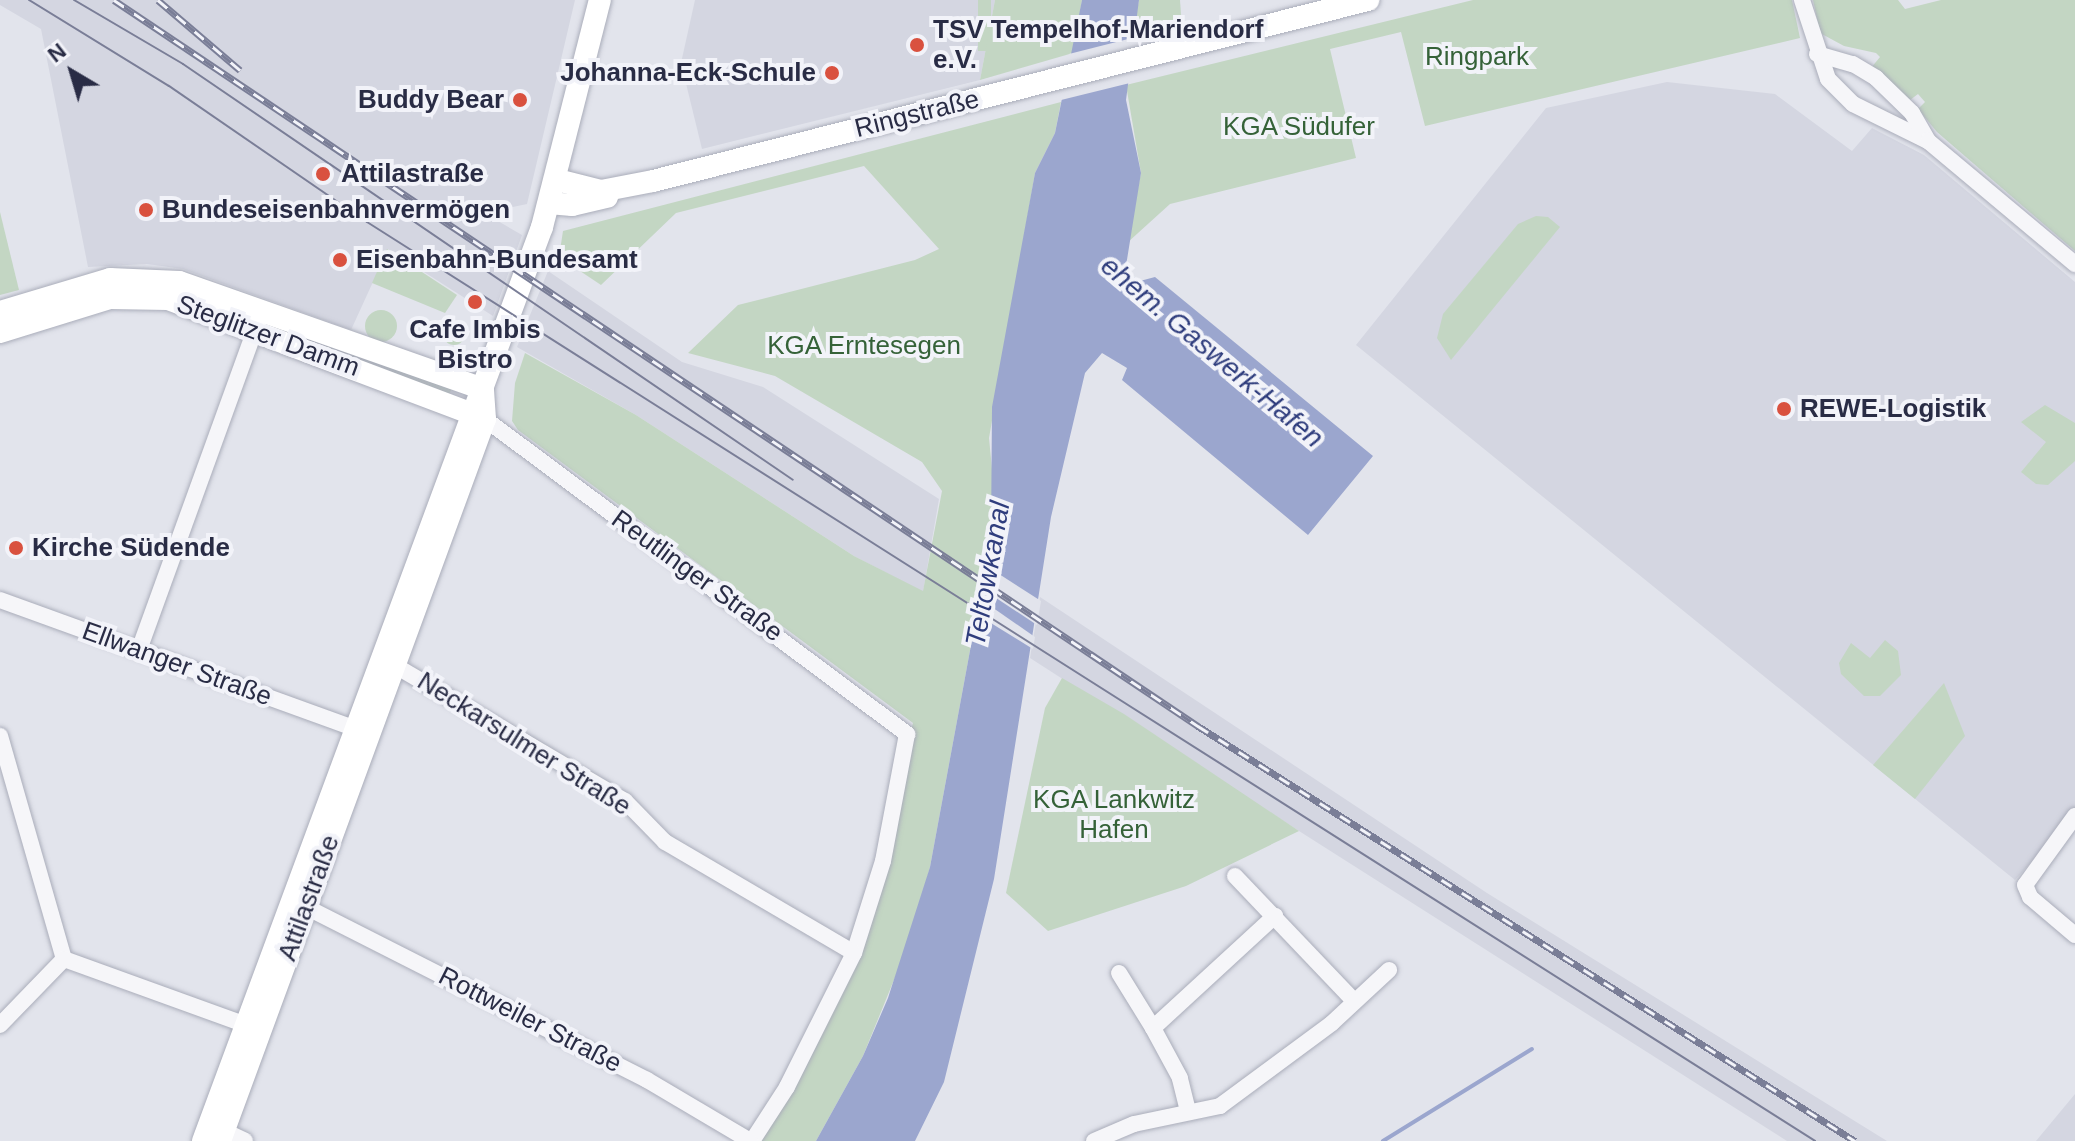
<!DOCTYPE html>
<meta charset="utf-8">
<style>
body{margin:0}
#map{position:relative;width:2075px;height:1141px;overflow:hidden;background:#e2e4ec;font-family:Helvetica,sans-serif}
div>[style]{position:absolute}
.built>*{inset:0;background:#d4d6e1}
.green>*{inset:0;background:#c3d6c3;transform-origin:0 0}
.round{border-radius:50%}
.water>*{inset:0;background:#9ba6ce}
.pier>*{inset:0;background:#e2e4ec}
.stream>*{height:4px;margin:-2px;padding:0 2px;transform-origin:2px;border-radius:2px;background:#9ba6ce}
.roads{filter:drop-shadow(0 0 2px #aaadba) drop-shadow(0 0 2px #aaadba)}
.minor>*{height:16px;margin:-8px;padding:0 8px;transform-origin:8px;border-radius:8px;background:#f6f6f9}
.secondary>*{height:22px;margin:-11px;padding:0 11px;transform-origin:11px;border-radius:11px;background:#fff}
.tram>*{height:2px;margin:-1px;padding:0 1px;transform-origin:1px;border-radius:1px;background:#7a7e97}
.rail>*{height:7px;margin-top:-3.5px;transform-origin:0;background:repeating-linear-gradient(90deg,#f2f3f9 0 12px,#7a7e97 0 24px);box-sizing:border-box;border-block:2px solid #7a7e97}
.dots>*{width:22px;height:22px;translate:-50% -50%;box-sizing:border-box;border:4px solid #f2f3f9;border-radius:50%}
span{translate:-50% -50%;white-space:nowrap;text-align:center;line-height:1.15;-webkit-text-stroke:8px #f2f3f9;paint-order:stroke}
.poi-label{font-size:26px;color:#292c45;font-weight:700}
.left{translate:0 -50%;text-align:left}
.right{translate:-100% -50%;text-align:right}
.park-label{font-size:26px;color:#356238}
.street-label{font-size:26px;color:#292c45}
.water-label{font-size:28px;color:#2f3d7d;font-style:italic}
.north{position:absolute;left:32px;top:32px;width:80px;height:80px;-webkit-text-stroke:6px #f2f3f9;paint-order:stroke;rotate:322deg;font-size:22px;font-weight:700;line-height:32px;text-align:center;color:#292c45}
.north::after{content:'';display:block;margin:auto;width:28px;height:36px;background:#292c45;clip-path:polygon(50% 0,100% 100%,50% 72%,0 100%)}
</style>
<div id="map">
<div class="built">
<div style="clip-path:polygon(0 0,575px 0,527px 204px,484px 213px,522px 235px,493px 316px,388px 249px,351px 330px,183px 269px,147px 264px,88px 267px,41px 29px,0 5px)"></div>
<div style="clip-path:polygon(695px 0,995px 0,980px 80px,702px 149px,681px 63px)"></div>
<div style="clip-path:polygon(1667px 82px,1775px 94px,1852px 151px,1872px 128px,1924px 155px,2075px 282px,2075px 814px,2015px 880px,1356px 345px,1546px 108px)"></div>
<div style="clip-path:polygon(548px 271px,682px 362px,763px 387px,939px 499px,923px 592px,854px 556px,636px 415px,517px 347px)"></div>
<div style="clip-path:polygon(1040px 597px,1487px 893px,1887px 1141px,1787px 1141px,1299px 831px,1030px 658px)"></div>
<div style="clip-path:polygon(2075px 1094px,2075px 1141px,2036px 1141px)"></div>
</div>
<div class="green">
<div style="left:978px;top:0;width:13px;height:51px"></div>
<div style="clip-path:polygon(995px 0,1082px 0,1073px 53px,980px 80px)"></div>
<div style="clip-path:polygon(1139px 0,1180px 0,1182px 29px,1132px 38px)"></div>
<div style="clip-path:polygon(1473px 0,1792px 0,1800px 38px,1425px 126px,1401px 32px,1330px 49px,1356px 158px,1170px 204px,1127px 243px,1141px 173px,1126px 85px)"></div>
<div style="clip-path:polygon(1813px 0,1898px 0,1905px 9px,1941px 0,2075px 0,2075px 251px,1937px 132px,1918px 109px,1925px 102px,1918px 94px,1910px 100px,1871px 68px,1880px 57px,1876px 53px,1844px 46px,1820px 33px)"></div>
<div style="clip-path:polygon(1061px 102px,1055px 133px,1035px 173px,989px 438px,995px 500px,991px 537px,930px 867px,911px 938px,863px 1056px,816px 1141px,759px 1141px,847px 975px,913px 723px,518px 430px,512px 421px,515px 383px,525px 353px,636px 415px,854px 556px,923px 591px,942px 491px,922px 462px,775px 376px,688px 353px,738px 305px,915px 260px,939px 249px,864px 166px,676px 213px,601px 285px,559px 257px,563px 231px)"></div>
<div style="clip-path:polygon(0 212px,19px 290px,0 295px)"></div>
<div style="clip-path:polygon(1536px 216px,1548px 217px,1560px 227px,1451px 360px,1437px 338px,1443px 314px,1518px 224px)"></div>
<div style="clip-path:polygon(387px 249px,457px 295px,445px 313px,372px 283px)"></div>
<div class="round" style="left:365px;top:310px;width:32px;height:32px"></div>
<div style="clip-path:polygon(269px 321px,452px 388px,449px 395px,267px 326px)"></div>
<div class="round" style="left:443px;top:323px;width:22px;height:22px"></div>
<div style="clip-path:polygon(2045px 405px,2075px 423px,2075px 461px,2048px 485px,2036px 484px,2021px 472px,2046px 442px,2021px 422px)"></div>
<div style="clip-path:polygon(1885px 640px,1898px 651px,1901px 675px,1880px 696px,1864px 696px,1841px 674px,1839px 663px,1851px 643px,1870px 658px)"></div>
<div style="clip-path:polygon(1062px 678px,1124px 714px,1299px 831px,1186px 886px,1048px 931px,1006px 893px,1045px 708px)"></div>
<div style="clip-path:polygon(1944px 683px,1965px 736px,1915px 799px,1873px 765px)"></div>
</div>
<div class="water">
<div style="clip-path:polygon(1082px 0,1139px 0,1126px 100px,1141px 173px,1125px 272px,1140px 281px,1155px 277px,1373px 456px,1308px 535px,1122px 380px,1127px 368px,1102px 353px,1085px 373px,1051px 517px,994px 879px,944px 1082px,915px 1141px,816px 1141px,863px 1056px,888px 998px,930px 867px,991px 537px,992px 407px,1035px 173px,1055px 133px)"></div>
</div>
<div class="pier">
<div style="clip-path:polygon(1136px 37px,1130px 83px,1057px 101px,1069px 54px)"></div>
<div style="clip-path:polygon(982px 563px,1041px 601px,1037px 625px,978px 586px)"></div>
<div style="clip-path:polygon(976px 596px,1035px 637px,1033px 649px,973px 612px)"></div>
</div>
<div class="stream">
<div style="left:1383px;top:1141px;width:175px;rotate:-31.7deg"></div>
</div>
<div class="roads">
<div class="minor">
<div style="left:1802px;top:0;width:83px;rotate:71.8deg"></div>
<div style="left:1828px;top:79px;width:35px;rotate:45deg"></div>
<div style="left:1853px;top:104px;width:84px;rotate:26.3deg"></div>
<div style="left:1817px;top:54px;width:37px;rotate:16deg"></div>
<div style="left:1853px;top:64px;width:27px;rotate:31deg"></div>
<div style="left:1876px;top:78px;width:50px;rotate:44.2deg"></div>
<div style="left:1912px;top:113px;width:32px;rotate:60deg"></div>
<div style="left:1928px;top:141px;width:192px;rotate:39.9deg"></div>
<div style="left:485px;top:419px;width:527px;rotate:36.74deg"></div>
<div style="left:907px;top:734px;width:129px;rotate:100.7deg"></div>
<div style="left:883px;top:861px;width:96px;rotate:107.5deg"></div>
<div style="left:854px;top:953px;width:150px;rotate:116.6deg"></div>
<div style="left:787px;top:1087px;width:64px;rotate:122.9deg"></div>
<div style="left:0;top:600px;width:376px;rotate:19.9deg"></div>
<div style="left:139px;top:650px;width:347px;rotate:-70.1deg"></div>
<div style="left:394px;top:665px;width:268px;rotate:30.5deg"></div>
<div style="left:625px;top:801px;width:57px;rotate:45.7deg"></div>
<div style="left:665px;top:842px;width:219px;rotate:30.4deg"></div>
<div style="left:0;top:736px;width:232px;rotate:74deg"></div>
<div style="left:2075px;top:816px;width:85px;rotate:125.9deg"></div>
<div style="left:2025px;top:885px;width:13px;rotate:67deg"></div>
<div style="left:2030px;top:897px;width:59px;rotate:40.2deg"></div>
<div style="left:1235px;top:876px;width:173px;rotate:46.4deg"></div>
<div style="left:306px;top:907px;width:382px;rotate:26.9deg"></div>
<div style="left:647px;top:1080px;width:120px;rotate:30.6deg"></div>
<div style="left:64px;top:959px;width:194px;rotate:19.9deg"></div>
<div style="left:1119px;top:973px;width:65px;rotate:58.3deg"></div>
<div style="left:0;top:1025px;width:92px;rotate:-45.9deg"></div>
<div style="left:1188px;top:1111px;width:34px;rotate:-104deg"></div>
<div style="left:1180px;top:1078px;width:57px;rotate:-118.4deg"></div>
<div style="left:1153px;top:1028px;width:166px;rotate:-42.6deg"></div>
<div style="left:224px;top:1131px;width:23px;rotate:25deg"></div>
<div style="left:1094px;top:1141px;width:43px;rotate:-23deg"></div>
<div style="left:1134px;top:1124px;width:88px;rotate:-11.8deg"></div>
<div style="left:1220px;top:1106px;width:139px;rotate:-36.5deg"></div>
<div style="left:1332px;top:1023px;width:78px;rotate:-42.9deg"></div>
</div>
<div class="secondary">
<div style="left:557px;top:180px;width:45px;rotate:14deg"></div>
<div style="left:601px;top:191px;width:53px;rotate:-10.9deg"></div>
<div style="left:653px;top:181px;width:738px;rotate:-14.21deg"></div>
<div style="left:549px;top:203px;width:23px;rotate:5deg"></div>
<div style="left:572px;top:205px;width:36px;rotate:-13deg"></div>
<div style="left:0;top:312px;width:115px;rotate:-16.7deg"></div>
<div style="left:110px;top:279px;width:69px;rotate:2.5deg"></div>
<div style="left:179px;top:282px;width:322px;rotate:19.4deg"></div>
<div style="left:0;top:332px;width:115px;rotate:-17.2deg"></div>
<div style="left:110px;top:298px;width:58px;rotate:1deg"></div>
<div style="left:168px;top:299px;width:334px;rotate:20.7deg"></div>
<div style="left:203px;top:1141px;width:975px;rotate:-69.65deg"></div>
<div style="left:542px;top:227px;width:234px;rotate:-75.7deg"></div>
<div style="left:220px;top:1141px;width:769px;rotate:-69.85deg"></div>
<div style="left:485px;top:419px;width:30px;rotate:-94deg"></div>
</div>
</div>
<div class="tram">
<div style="left:29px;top:0;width:164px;rotate:31.6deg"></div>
<div style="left:169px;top:86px;width:240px;rotate:34.5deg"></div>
<div style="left:367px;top:222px;width:1715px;rotate:32.4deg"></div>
<div style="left:74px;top:0;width:126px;rotate:30.4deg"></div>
<div style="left:183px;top:64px;width:738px;rotate:34.29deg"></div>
</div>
<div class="rail">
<div style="left:114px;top:0;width:1305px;rotate:33.81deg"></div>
<div style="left:1198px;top:726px;width:777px;rotate:32.28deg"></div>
<div style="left:158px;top:0;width:108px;rotate:40.5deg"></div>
</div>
<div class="dots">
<div style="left:917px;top:45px;background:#d9513f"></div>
<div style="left:832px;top:73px;background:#d9513f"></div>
<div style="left:520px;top:100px;background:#d9513f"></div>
<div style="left:323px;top:174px;background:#d9513f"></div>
<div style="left:146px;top:210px;background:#d9513f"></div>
<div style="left:340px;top:260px;background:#d9513f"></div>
<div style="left:475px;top:302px;background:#d9513f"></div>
<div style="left:1784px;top:409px;background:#d9513f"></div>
<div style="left:16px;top:548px;background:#d9513f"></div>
</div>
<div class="poi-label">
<span class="left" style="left:933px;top:45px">TSV Tempelhof-Mariendorf<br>e.V.</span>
<span class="right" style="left:816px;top:73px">Johanna-Eck-Schule</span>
<span class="right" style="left:504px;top:100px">Buddy Bear</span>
<span class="left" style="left:341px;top:174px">Attilastraße</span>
<span class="left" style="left:162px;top:210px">Bundeseisenbahnvermögen</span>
<span class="left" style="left:356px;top:260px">Eisenbahn-Bundesamt</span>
<span style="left:475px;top:345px">Cafe Imbis<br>Bistro</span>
<span class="left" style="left:1800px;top:409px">REWE-Logistik</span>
<span class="left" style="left:32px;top:548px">Kirche Südende</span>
</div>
<div class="park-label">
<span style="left:1477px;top:57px">Ringpark</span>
<span style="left:1299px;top:127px">KGA Südufer</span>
<span style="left:864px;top:346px">KGA Erntesegen</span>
<span style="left:1114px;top:815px">KGA Lankwitz<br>Hafen</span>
</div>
<div class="street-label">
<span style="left:917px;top:114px;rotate:-14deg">Ringstraße</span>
<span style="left:268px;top:336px;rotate:20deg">Steglitzer Damm</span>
<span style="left:697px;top:576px;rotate:36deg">Reutlinger Straße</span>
<span style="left:177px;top:664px;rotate:20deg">Ellwanger Straße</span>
<span style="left:524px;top:744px;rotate:32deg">Neckarsulmer Straße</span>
<span style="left:309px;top:898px;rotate:-70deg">Attilastraße</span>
<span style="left:530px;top:1020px;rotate:27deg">Rottweiler Straße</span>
</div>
<div class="water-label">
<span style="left:1212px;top:352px;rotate:40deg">ehem. Gaswerk-Hafen</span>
<span style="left:988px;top:574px;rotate:-80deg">Teltowkanal</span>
</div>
<div class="north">N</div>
</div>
